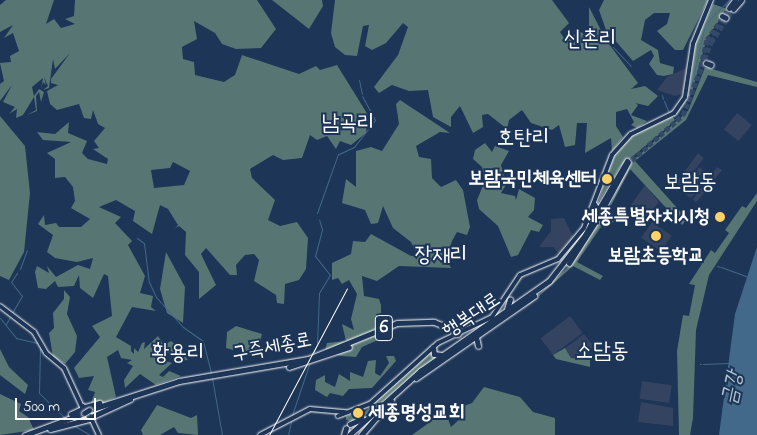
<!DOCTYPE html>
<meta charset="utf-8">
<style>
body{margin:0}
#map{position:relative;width:757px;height:435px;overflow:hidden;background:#1d3557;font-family:"Indie Flower","Poor Story",sans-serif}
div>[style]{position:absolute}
.built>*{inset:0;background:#344360;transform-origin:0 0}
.green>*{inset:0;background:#577573}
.water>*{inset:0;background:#42698a}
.stream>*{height:1px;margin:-0.5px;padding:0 0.5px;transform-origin:0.5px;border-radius:0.5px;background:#42698a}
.highway-tunnel>*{height:5px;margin-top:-2.5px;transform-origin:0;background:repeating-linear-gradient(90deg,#344968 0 5px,transparent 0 7.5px)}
.roads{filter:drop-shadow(0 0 1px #fff) drop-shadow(0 0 1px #fff)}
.major>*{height:4px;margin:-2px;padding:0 2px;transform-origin:2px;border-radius:2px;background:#1d3557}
.highway>*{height:5px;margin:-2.5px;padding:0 2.5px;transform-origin:2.5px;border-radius:2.5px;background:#1d3557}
.rail>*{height:1px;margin:-0.5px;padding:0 0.5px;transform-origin:0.5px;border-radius:0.5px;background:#fff}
.bridges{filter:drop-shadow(0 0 1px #fff) drop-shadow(0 0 1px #fff)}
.highway-bridge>*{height:5px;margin:-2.5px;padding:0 2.5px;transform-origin:2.5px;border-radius:2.5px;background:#1d3557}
.dots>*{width:14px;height:14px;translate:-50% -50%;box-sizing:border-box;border:2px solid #1d3557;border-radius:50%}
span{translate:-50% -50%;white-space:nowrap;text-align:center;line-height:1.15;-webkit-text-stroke:4px #1d3557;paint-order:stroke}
.shield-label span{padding:1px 4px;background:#1d3557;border:1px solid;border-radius:4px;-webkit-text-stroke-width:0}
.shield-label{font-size:19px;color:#fff;font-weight:700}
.poi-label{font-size:20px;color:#fff;font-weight:700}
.right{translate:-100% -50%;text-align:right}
.left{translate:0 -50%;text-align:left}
.street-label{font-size:20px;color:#fff}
.water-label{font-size:21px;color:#b3c3d0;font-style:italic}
.quarter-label{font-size:22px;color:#fff}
.scale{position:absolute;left:15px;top:398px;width:81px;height:22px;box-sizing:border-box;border:2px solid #fff;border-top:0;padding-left:6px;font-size:15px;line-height:18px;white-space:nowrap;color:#fff;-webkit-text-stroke:4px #1d3557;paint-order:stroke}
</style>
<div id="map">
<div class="built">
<div style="clip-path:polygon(688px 67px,685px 93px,675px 96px,657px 90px,667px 77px)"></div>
<div style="left:737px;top:113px;width:19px;height:21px;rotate:39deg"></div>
<div style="clip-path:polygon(698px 153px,704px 158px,679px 190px,674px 186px)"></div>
<div style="clip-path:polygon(699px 167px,710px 175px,698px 190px,693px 188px,696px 192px,691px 198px,681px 191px)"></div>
<div style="clip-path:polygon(717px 167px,722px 170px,696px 203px,693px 199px)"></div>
<div style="clip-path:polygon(645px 185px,659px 202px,648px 217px,631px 205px)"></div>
<div style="clip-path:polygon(564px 218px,574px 238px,560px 255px,553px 247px,539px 247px,551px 231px,551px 219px)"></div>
<div style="left:652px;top:222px;width:24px;height:19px;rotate:35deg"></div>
<div style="left:570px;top:316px;width:21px;height:37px;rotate:53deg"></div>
<div style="clip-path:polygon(584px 334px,592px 344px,590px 360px,571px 358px,565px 348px)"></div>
<div style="left:642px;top:381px;width:30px;height:18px;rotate:8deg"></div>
<div style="clip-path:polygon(641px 402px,673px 408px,673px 426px,638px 422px)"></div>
</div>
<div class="green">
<div style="clip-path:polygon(evenodd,6px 0,54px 0,46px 24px,54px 19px,61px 28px,75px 24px,65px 19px,74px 16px,75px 0,257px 0,276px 29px,261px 48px,236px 49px,222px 44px,215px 33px,194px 21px,197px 39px,182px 47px,183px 59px,194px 62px,195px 75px,224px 82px,235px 75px,242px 55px,299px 74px,316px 66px,320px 70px,337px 65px,368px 115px,366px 133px,351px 145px,340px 141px,336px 149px,327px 136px,317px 140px,310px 135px,302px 158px,283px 160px,273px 155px,250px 169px,252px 178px,275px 200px,268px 220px,280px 226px,297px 222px,308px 238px,306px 269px,299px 280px,285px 284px,284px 304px,277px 303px,276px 295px,254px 281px,259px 260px,254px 254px,245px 255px,236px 265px,237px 275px,230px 275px,206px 248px,201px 254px,216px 285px,199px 299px,199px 272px,185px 255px,186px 232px,179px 226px,175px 228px,178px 225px,168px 209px,160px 205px,152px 234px,133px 221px,135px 211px,116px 200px,99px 207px,121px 217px,115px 223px,132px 241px,128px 245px,145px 276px,140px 293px,153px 296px,151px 307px,156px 311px,132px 307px,116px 337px,131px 346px,131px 351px,134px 354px,134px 348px,138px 352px,142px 343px,145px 342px,144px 349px,158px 336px,164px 345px,171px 341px,176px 345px,188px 360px,179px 361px,169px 353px,151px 356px,172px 363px,159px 375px,163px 377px,169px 371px,181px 376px,156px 385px,140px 374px,125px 388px,124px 380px,133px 366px,127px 363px,132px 360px,121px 358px,118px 350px,107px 357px,116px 397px,102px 404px,91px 403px,95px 392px,88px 390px,94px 376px,79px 378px,74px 368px,100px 337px,92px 326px,112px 316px,108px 276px,104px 274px,93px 298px,80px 288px,79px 275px,74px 286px,58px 287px,55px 281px,46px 289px,38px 288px,35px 272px,37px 266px,49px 273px,47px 266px,56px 277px,78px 265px,90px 269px,93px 258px,77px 262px,55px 258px,47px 252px,53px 235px,38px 224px,44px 215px,45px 225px,56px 223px,59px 227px,81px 227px,90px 219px,71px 208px,75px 201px,73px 187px,65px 177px,55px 178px,55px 159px,47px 153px,71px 142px,43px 140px,37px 132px,55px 134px,69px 122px,68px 133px,87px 141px,82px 153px,88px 159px,107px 164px,108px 159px,93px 149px,99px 148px,94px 141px,105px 128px,98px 124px,93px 110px,91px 119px,84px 118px,79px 104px,57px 110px,50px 104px,47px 91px,58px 85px,51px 83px,51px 79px,70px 53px,55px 69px,53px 59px,49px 88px,43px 90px,48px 86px,44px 77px,46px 85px,43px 82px,41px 89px,43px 78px,32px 87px,34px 96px,39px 89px,44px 92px,41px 102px,39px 92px,36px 96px,37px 111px,27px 115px,36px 110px,34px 97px,23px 115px,16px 118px,17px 109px,9px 114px,15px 107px,3px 102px,12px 85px,0 101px,0 84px,4px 81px,0 63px,11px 62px,10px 56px,19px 51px,13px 33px,4px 38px,13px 25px,0 32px,0 5px,6px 0,173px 162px,190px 171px,184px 185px,154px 188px,151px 170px,170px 168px,173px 162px)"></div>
<div style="clip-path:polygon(272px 0,322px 0,323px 6px,309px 29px)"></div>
<div style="clip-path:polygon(335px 0,552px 0,569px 23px,560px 32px,566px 41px,579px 31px,589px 37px,589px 7px,606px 40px,638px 83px,631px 89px,645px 86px,658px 96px,648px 106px,635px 103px,638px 105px,631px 115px,647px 121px,637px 128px,631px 125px,634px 122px,627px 109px,616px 112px,616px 126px,623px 137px,612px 151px,611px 138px,585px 153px,587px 123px,577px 123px,575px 145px,565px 147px,559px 125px,552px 130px,531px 123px,522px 110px,509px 120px,507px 129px,488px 114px,482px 115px,483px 127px,473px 133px,460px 106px,451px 117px,451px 127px,433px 117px,428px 90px,409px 91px,392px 85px,379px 93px,374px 87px,398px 55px,408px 27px,403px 23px,386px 43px,372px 50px,365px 46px,369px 25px,363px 26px,357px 56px,345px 55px,335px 47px,331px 33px)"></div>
<div style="clip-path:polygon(604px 0,708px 0,683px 50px,675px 50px,657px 31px,667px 24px,670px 13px,654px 13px,645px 20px,641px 40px,658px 50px,660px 63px,674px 67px,673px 74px,664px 76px,657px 75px,649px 64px,654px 56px,651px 50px,633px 61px,606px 30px,599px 10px)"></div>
<div style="clip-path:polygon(713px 4px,727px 9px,707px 38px,692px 92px,676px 117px,689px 91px,695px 43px)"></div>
<div style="clip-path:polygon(705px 67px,757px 82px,757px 87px,708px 75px,686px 120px,635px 161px,687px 219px,682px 225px,630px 169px,608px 211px,627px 166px,688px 111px)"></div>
<div style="clip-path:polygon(400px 100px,450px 133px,440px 132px,416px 146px,419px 157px,431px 159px,432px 178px,441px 187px,456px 180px,463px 190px,470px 227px,467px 235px,457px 232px,452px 241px,446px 258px,451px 268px,399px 266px,377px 281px,362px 276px,364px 296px,379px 299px,381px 305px,381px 313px,376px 314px,381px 325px,374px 330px,378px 340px,362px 347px,356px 357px,341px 356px,325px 351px,327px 343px,346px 341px,342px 324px,354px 330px,351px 319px,357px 294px,349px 280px,342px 284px,338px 278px,332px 280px,332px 263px,351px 254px,353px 241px,365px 242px,371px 234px,411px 256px,418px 255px,411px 242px,393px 228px,383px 206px,378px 223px,371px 224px,365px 210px,342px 203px,346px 179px,356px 187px,356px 151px,371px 147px,382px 151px,399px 124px,396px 104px)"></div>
<div style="clip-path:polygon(0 116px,25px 146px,30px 193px,24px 252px,9px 280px,0 276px)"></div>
<div style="clip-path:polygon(672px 116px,675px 120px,668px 127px,620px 167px,598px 203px,612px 157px,632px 135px)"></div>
<div style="clip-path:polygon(485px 143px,492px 152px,495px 146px,509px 151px,501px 165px,506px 185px,501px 193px,515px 196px,516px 200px,519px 189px,535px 198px,534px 210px,528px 217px,543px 225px,539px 232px,531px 230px,518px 255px,511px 257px,498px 226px,479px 209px,477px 200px,485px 181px,482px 167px,473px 159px,475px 150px)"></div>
<div style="clip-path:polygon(757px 193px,757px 201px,709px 275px,696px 330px,693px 418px,690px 435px,679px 435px,677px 351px,683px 315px,689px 316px,695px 285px,689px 284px,711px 250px,715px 253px,729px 233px,725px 230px,742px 206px,746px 208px)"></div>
<div style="clip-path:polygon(602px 216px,607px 218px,577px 262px,603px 276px,600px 280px,573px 266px,521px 312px,570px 265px)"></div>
<div style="clip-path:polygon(166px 252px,185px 287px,183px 323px,167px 313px,160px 289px)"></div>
<div style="clip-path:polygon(64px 290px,70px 297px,67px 314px,77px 336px,75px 352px,65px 364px,53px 357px,49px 333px,54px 328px,53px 313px,64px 299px)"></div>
<div style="clip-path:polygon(236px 326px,262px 334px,257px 353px,249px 356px,240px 342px,233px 350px,226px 348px,227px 332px)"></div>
<div style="clip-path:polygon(565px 348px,571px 358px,590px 360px,590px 367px,556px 359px,553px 355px)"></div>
<div style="clip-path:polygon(0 349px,9px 367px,28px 385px,25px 394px,0 375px)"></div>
<div style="clip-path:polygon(431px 351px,437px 356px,373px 409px,357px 422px,346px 420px,346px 416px,352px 414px,357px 419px)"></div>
<div style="clip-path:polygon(386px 356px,394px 356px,396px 361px,372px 388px,349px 389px,343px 396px,330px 393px,327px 397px,315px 390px,316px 380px,325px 375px,325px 382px,335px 387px,339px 374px,350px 381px,350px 372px,363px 377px,368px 361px,376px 360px,375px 373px,380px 376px,389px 363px)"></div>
<div style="clip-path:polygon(484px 387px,520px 397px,533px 412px,555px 418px,555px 435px,412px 435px,445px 411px,451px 427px,461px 418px,461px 407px,472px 403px)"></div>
<div style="clip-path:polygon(0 394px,21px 404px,19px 411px,28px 417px,34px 430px,0 435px)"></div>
<div style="clip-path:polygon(157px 405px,191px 418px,197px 415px,198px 435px,178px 433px,174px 427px,160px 435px,143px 435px,141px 430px)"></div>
</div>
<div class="water">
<div style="clip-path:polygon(757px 247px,757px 435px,719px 435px,735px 314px)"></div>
</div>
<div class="stream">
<div style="left:613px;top:47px;width:26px;rotate:47deg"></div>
<div style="left:359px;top:80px;width:14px;rotate:78deg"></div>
<div style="left:662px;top:95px;width:4px;rotate:76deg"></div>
<div style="left:664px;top:101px;width:13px;rotate:67deg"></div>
<div style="left:674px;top:116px;width:26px;rotate:-54deg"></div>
<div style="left:689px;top:95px;width:73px;rotate:-77.3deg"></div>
<div style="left:705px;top:24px;width:34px;rotate:-45deg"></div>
<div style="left:339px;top:154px;width:17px;rotate:-25deg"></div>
<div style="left:354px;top:147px;width:34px;rotate:-52deg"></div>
<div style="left:375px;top:120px;width:27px;rotate:-118deg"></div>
<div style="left:317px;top:213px;width:63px;rotate:-70.4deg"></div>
<div style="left:137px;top:238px;width:9px;rotate:36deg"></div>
<div style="left:144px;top:243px;width:39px;rotate:83deg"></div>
<div style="left:149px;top:282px;width:17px;rotate:65deg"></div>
<div style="left:156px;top:297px;width:40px;rotate:48deg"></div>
<div style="left:183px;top:327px;width:24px;rotate:35deg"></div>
<div style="left:203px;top:341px;width:34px;rotate:76deg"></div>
<div style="left:717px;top:266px;width:3px;rotate:18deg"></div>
<div style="left:721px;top:267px;width:27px;rotate:20deg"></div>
<div style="left:20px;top:269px;width:20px;rotate:-70deg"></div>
<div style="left:12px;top:313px;width:20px;rotate:-60deg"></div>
<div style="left:22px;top:296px;width:18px;rotate:-128deg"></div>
<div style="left:11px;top:282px;width:11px;rotate:-56deg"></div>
<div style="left:0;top:318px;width:26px;rotate:51deg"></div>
<div style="left:16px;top:338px;width:23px;rotate:13deg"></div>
<div style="left:6px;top:324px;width:8px;rotate:-60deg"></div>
<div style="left:40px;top:346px;width:47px;rotate:91.2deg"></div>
<div style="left:39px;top:393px;width:36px;rotate:44deg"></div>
<div style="left:312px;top:356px;width:12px;rotate:-66deg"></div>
<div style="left:317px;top:345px;width:52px;rotate:-87.8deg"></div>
<div style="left:319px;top:293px;width:21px;rotate:-59deg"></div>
<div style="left:330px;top:275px;width:24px;rotate:-128deg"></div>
<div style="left:315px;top:256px;width:28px;rotate:-75deg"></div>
<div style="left:322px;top:229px;width:10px;rotate:-107deg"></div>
<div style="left:700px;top:364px;width:1px"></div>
<div style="left:703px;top:364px;width:26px;rotate:-2deg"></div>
<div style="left:212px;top:378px;width:58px;rotate:80deg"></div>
<div style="left:291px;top:418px;width:59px;rotate:-71.3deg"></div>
<div style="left:73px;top:425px;width:20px;rotate:30deg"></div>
<div style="left:288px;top:435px;width:13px;rotate:-77deg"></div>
</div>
<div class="highway-tunnel">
<div style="left:699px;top:74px;width:35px;rotate:-77deg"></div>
<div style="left:707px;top:40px;width:39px;rotate:-55deg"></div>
<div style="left:626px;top:165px;width:76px;rotate:-41.3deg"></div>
<div style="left:683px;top:115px;width:78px;rotate:-69deg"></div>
<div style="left:711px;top:42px;width:40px;rotate:-56deg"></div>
</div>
<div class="roads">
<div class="major">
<div style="left:0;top:306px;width:43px;rotate:37.4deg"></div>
<div style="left:34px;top:332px;width:24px;rotate:60deg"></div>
<div style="left:46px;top:353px;width:23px;rotate:40deg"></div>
<div style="left:64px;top:368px;width:43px;rotate:65.2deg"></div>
<div style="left:83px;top:406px;width:14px;rotate:54deg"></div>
<div style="left:91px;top:417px;width:2px;rotate:90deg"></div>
<div style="left:91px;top:419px;width:13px;rotate:-132deg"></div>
<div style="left:82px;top:409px;width:3px;rotate:-72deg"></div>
<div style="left:338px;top:416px;width:34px;rotate:-21deg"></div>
<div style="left:370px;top:404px;width:91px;rotate:-41.9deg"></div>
<div style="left:438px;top:343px;width:60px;rotate:-25.7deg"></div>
<div style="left:492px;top:317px;width:50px;rotate:-56.3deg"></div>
<div style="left:520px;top:275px;width:41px;rotate:-22.8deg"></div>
<div style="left:558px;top:259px;width:40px;rotate:-50deg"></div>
<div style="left:584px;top:228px;width:78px;rotate:-69deg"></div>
<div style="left:612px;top:155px;width:28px;rotate:-48deg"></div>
<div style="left:631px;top:134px;width:48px;rotate:-26deg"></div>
<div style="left:674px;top:113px;width:19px;rotate:-55deg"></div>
<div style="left:685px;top:97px;width:54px;rotate:-81.4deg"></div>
<div style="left:693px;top:44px;width:48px;rotate:-67.8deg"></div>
<div style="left:91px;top:418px;width:19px;rotate:65deg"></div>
<div style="left:260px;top:435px;width:56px;rotate:-27.5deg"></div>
<div style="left:310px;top:409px;width:36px;rotate:5deg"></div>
</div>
<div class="highway">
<div style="left:729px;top:8px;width:10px;rotate:-53deg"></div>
<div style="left:733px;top:9px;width:12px;rotate:-48deg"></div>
<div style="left:722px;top:16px;width:4px;rotate:27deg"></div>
<div style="left:706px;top:63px;width:5px;rotate:22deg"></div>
<div style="left:604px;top:206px;width:50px;rotate:-61.4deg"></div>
<div style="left:603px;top:209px;width:11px;rotate:52deg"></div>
<div style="left:598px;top:210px;width:57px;rotate:-59.4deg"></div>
<div style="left:569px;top:263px;width:63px;rotate:-57.3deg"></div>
<div style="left:507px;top:309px;width:10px;rotate:-73deg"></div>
<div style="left:476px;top:337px;width:9px;rotate:77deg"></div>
<div style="left:433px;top:347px;width:7px;rotate:82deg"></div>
<div style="left:434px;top:354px;width:7px;rotate:8deg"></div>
<div style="left:289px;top:367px;width:63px;rotate:-18.4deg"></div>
<div style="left:416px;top:378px;width:144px;rotate:-34.8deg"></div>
<div style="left:85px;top:407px;width:15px;rotate:-16deg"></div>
<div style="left:89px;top:410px;width:95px;rotate:-17.9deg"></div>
<div style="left:179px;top:381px;width:131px;rotate:-9.7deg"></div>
<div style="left:308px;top:359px;width:96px;rotate:-22deg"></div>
<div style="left:397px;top:323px;width:37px;rotate:-2deg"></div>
<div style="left:434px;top:322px;width:26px;rotate:21deg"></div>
<div style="left:71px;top:414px;width:12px;rotate:-24deg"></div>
<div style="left:91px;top:417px;width:43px;rotate:-24.8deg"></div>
<div style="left:350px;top:424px;width:13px;rotate:-23deg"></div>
<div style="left:50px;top:429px;width:40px;rotate:-14.4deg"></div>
<div style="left:25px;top:435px;width:63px;rotate:-20.4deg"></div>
<div style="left:344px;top:435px;width:7px;rotate:-74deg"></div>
<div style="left:349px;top:435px;width:96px;rotate:-42deg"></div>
<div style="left:420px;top:371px;width:157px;rotate:-34.9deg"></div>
<div style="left:549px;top:281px;width:58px;rotate:-52deg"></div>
<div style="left:585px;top:235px;width:27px;rotate:-62deg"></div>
<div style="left:598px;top:211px;width:8px;rotate:-120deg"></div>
<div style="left:361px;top:435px;width:46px;rotate:-49.4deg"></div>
</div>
</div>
<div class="rail">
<div style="left:269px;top:435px;width:166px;rotate:-62deg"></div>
</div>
<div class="bridges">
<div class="highway-bridge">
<div style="left:456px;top:333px;width:2px;rotate:27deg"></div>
<div style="left:84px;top:413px;width:6px;rotate:-31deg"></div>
</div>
</div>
<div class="dots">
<div style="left:607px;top:179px;background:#ffd166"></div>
<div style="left:720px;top:217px;background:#ffd166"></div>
<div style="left:656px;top:236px;background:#ffd166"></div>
<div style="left:358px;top:413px;background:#ffd166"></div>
</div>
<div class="shield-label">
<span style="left:384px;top:328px">6</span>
</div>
<div class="poi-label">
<span class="right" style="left:597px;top:179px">보람국민체육센터</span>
<span class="right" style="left:710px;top:217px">세종특별자치시청</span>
<span style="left:656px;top:256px">보람초등학교</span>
<span class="left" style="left:368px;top:413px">세종명성교회</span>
</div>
<div class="street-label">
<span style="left:472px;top:316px;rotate:-34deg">행복대로</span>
<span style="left:272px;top:348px;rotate:-11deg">구즉세종로</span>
</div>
<div class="water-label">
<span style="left:733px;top:388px;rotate:-78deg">금강</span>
</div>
<div class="quarter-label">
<span style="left:590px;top:41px">신촌리</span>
<span style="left:348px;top:125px">남곡리</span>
<span style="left:523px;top:140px">호탄리</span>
<span style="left:690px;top:184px">보람동</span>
<span style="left:441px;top:257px">장재리</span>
<span style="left:602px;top:353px">소담동</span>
<span style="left:178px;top:355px">황용리</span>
</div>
<div class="scale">500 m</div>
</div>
